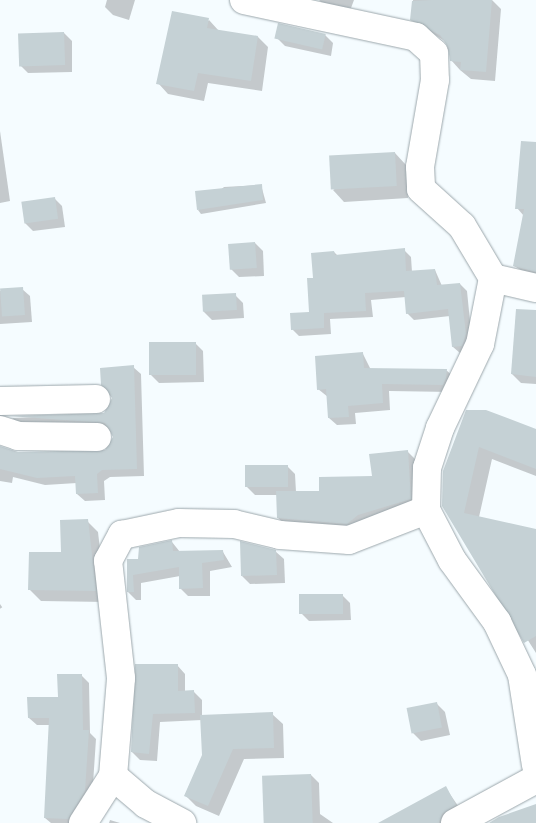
<!DOCTYPE html>
<style>
body{margin:0}
#map{position:relative;width:536px;height:823px;overflow:hidden;background:#f5fcff;font-family:"PT Serif",serif}
div>[style]{position:absolute}
.shadow>*{inset:0;background:#0003;transform-origin:0 0}
.building>*{inset:0;background:#c5d1d5;transform-origin:0 0}
.roads{filter:drop-shadow(0 0 1px #9ca7ac) drop-shadow(0 0 1px #9ca7ac)}
.minor>*{height:28px;margin:-14px;padding:0 14px;transform-origin:14px;border-radius:14px;background:#fff}
span{translate:-50% -50%;white-space:nowrap;text-align:center;line-height:1.15;-webkit-text-stroke:5px #fff;paint-order:stroke}
</style>
<div id="map">
<div class="shadow">
<div style="clip-path:polygon(107px 0,135px 0,129px 20px,113px 15px,105px 7px)"></div>
<div style="clip-path:polygon(319px 0,354px 0,351px 8px,326px 7px)"></div>
<div style="clip-path:polygon(413px 0,492px 0,501px 9px,495px 81px,471px 79px,460px 70px,451px 60px,446px 42px,411px 19px)"></div>
<div style="clip-path:polygon(209px 20px,219px 31px,258px 37px,268px 47px,262px 91px,208px 83px,204px 101px,168px 94px,158px 83px)"></div>
<div style="clip-path:polygon(64px 33px,72px 41px,72px 72px,28px 73px,20px 65px)"></div>
<div style="clip-path:polygon(325px 35px,333px 43px,331px 56px,285px 46px,277px 38px)"></div>
<div style="clip-path:polygon(0 131px,10px 201px,0 203px)"></div>
<div style="clip-path:polygon(536px 143px,536px 279px,514px 266px,524px 216px,517px 208px)"></div>
<div style="clip-path:polygon(395px 153px,406px 165px,408px 198px,344px 202px,333px 190px)"></div>
<div style="clip-path:polygon(261px 185px,266px 203px,201px 214px,198px 210px,224px 187px)"></div>
<div style="clip-path:polygon(54px 198px,62px 206px,65px 227px,33px 231px,25px 223px)"></div>
<div style="clip-path:polygon(255px 243px,263px 251px,264px 276px,239px 277px,231px 269px)"></div>
<div style="clip-path:polygon(404px 250px,411px 257px,412px 272px,435px 270px,442px 286px,460px 284px,467px 291px,472px 341px,468px 353px,460px 353px,453px 347px,450px 316px,414px 320px,407px 313px,406px 297px,371px 300px,373px 317px,330px 319px,331px 334px,299px 336px,292px 329px,310px 313px,314px 279px,334px 252px,338px 256px)"></div>
<div style="clip-path:polygon(22px 289px,30px 296px,32px 322px,0 324px,0 291px)"></div>
<div style="clip-path:polygon(235px 295px,243px 303px,244px 318px,212px 320px,204px 312px,203px 296px)"></div>
<div style="clip-path:polygon(536px 310px,536px 384px,521px 383px,512px 374px)"></div>
<div style="clip-path:polygon(195px 343px,203px 351px,204px 382px,159px 383px,151px 375px)"></div>
<div style="clip-path:polygon(363px 354px,371px 370px,446px 370px,454px 377px,451px 392px,389px 391px,390px 410px,355px 413px,356px 424px,337px 425px,329px 418px,328px 397px,318px 389px)"></div>
<div style="clip-path:polygon(133px 367px,141px 374px,144px 476px,110px 477px,104px 481px,105px 500px,85px 501px,77px 494px,77px 483px,45px 485px,13px 477px,12px 483px,0 481px,0 448px,17px 453px,105px 452px,114px 437px,110px 430px,18px 423px,12px 418px,104px 414px)"></div>
<div style="clip-path:polygon(466px 412px,536px 431px,536px 476px,492px 459px,479px 517px,536px 531px,536px 653px,443px 506px)"></div>
<div style="clip-path:polygon(407px 451px,417px 461px,420px 509px,357px 533px,288px 527px,278px 518px,278px 495px,255px 495px,247px 487px,287px 466px,295px 474px,296px 492px,320px 492px,374px 478px)"></div>
<div style="clip-path:polygon(87px 521px,98px 532px,106px 602px,41px 601px,30px 590px)"></div>
<div style="clip-path:polygon(172px 542px,180px 552px,223px 552px,232px 567px,210px 571px,210px 596px,188px 596px,180px 588px,180px 576px,141px 583px,141px 600px,136px 600px,128px 592px,127px 561px,140px 560px)"></div>
<div style="clip-path:polygon(275px 551px,284px 559px,285px 583px,250px 584px,242px 576px)"></div>
<div style="clip-path:polygon(342px 595px,350px 603px,351px 620px,309px 621px,301px 613px)"></div>
<div style="left:0;top:604px;width:4px;height:29px;rotate:56deg"></div>
<div style="clip-path:polygon(177px 665px,185px 674px,185px 692px,194px 692px,202px 700px,202px 716px,272px 714px,283px 724px,284px 758px,244px 759px,219px 816px,196px 806px,185px 795px,203px 755px,202px 720px,160px 722px,157px 761px,140px 760px,132px 752px)"></div>
<div style="clip-path:polygon(81px 675px,89px 683px,90px 733px,96px 739px,92px 799px,78px 823px,51px 823px,45px 818px,50px 725px,37px 725px,29px 718px,59px 698px)"></div>
<div style="clip-path:polygon(437px 704px,445px 712px,450px 735px,421px 741px,413px 733px)"></div>
<div style="clip-path:polygon(311px 775px,319px 783px,320px 814px,333px 823px,271px 823px)"></div>
<div style="clip-path:polygon(445px 787px,463px 813px,449px 823px,400px 823px)"></div>
<div style="clip-path:polygon(110px 820px,120px 823px,109px 823px)"></div>
</div>
<div class="building">
<div style="clip-path:polygon(432px 0,492px 0,486px 72px,460px 70px,461px 62px,450px 61px,448px 47px,440px 35px,410px 20px,412px 1px)"></div>
<div style="clip-path:polygon(172px 11px,209px 18px,207px 28px,258px 36px,251px 81px,198px 73px,194px 91px,156px 84px)"></div>
<div style="left:278px;top:23px;width:49px;height:16px;rotate:13deg"></div>
<div style="left:64px;top:32px;width:33px;height:46px;rotate:88deg"></div>
<div style="clip-path:polygon(521px 141px,536px 142px,536px 272px,513px 266px,524px 209px,515px 209px)"></div>
<div style="left:395px;top:152px;width:34px;height:66px;rotate:87deg"></div>
<div style="clip-path:polygon(262px 184px,263px 200px,197px 210px,195px 191px)"></div>
<div style="left:55px;top:197px;width:22px;height:34px;rotate:82deg"></div>
<div style="left:255px;top:242px;width:26px;height:27px;rotate:86deg"></div>
<div style="clip-path:polygon(405px 248px,406px 271px,435px 269px,437px 285px,460px 283px,466px 334px,462px 346px,452px 347px,448px 309px,406px 314px,404px 291px,365px 293px,366px 311px,324px 313px,324px 328px,291px 330px,290px 313px,309px 312px,307px 278px,313px 278px,311px 253px,334px 251px,335px 255px)"></div>
<div style="left:23px;top:287px;width:28px;height:23px;rotate:86deg"></div>
<div style="left:236px;top:293px;width:17px;height:34px;rotate:87deg"></div>
<div style="clip-path:polygon(516px 309px,536px 310px,536px 377px,511px 374px)"></div>
<div style="left:149px;top:342px;width:47px;height:33px"></div>
<div style="clip-path:polygon(363px 352px,364px 368px,447px 369px,446px 378px,443px 385px,382px 384px,383px 403px,348px 406px,349px 417px,328px 418px,326px 389px,317px 390px,315px 356px)"></div>
<div style="clip-path:polygon(134px 365px,137px 469px,102px 470px,97px 474px,98px 493px,76px 494px,75px 476px,37px 478px,0 469px,0 446px,18px 452px,105px 450px,113px 437px,105px 423px,9px 416px,104px 413px,112px 398px,101px 385px,100px 368px)"></div>
<div style="clip-path:polygon(466px 410px,486px 410px,536px 429px,536px 469px,479px 447px,464px 513px,536px 529px,536px 636px,524px 643px,442px 506px,443px 471px)"></div>
<div style="clip-path:polygon(408px 450px,411px 499px,358px 515px,347px 524px,277px 518px,276px 491px,319px 491px,319px 477px,372px 476px,369px 454px)"></div>
<div style="left:288px;top:465px;width:22px;height:43px;rotate:90deg"></div>
<div style="clip-path:polygon(88px 519px,96px 591px,28px 590px,29px 552px,61px 552px,60px 520px)"></div>
<div style="clip-path:polygon(172px 540px,173px 551px,223px 550px,224px 560px,202px 563px,203px 588px,179px 589px,179px 567px,133px 575px,134px 592px,127px 592px,127px 559px,138px 559px,139px 547px)"></div>
<div style="clip-path:polygon(240px 541px,276px 550px,277px 575px,241px 576px)"></div>
<div style="left:299px;top:594px;width:44px;height:20px"></div>
<div style="clip-path:polygon(135px 664px,178px 664px,178px 691px,194px 690px,195px 713px,153px 714px,149px 754px,131px 752px)"></div>
<div style="clip-path:polygon(57px 674px,82px 674px,83px 730px,89px 730px,85px 791px,68px 819px,44px 818px,49px 718px,28px 718px,27px 697px,58px 697px)"></div>
<div style="left:437px;top:702px;width:26px;height:31px;rotate:79deg"></div>
<div style="clip-path:polygon(273px 712px,274px 748px,233px 749px,208px 806px,184px 796px,202px 755px,200px 715px)"></div>
<div style="left:311px;top:774px;width:49px;height:49px;rotate:88deg"></div>
<div style="clip-path:polygon(446px 786px,456px 805px,442px 814px,439px 823px,378px 823px)"></div>
<div style="clip-path:polygon(536px 804px,536px 823px,489px 823px,499px 817px)"></div>
</div>
<div class="roads">
<div class="minor">
<div style="left:244px;top:0;width:176px;rotate:12.1deg"></div>
<div style="left:416px;top:37px;width:24px;rotate:42deg"></div>
<div style="left:434px;top:53px;width:27px;rotate:88deg"></div>
<div style="left:435px;top:80px;width:88px;rotate:99.8deg"></div>
<div style="left:420px;top:167px;width:22px;rotate:87deg"></div>
<div style="left:421px;top:189px;width:55px;rotate:42.1deg"></div>
<div style="left:462px;top:226px;width:61px;rotate:59.2deg"></div>
<div style="left:536px;top:288px;width:44px;rotate:-166.9deg"></div>
<div style="left:493px;top:278px;width:67px;rotate:101.1deg"></div>
<div style="left:480px;top:344px;width:93px;rotate:115.5deg"></div>
<div style="left:440px;top:428px;width:42px;rotate:108deg"></div>
<div style="left:427px;top:468px;width:42px;rotate:91.4deg"></div>
<div style="left:426px;top:510px;width:56px;rotate:62.5deg"></div>
<div style="left:452px;top:560px;width:77px;rotate:54deg"></div>
<div style="left:497px;top:622px;width:59px;rotate:64.7deg"></div>
<div style="left:522px;top:675px;width:91px;rotate:81.2deg"></div>
<div style="left:0;top:401px;width:96px;rotate:-1.2deg"></div>
<div style="left:0;top:430px;width:19px;rotate:18deg"></div>
<div style="left:18px;top:436px;width:79px;rotate:0.7deg"></div>
<div style="left:113px;top:776px;width:43px;rotate:40.3deg"></div>
<div style="left:146px;top:804px;width:41px;rotate:27.8deg"></div>
<div style="left:83px;top:823px;width:56px;rotate:-57.4deg"></div>
<div style="left:113px;top:776px;width:98px;rotate:-85.3deg"></div>
<div style="left:121px;top:678px;width:118px;rotate:-96.3deg"></div>
<div style="left:108px;top:561px;width:30px;rotate:-62deg"></div>
<div style="left:122px;top:535px;width:58px;rotate:-11.9deg"></div>
<div style="left:179px;top:523px;width:55px;rotate:1deg"></div>
<div style="left:234px;top:524px;width:47px;rotate:13.4deg"></div>
<div style="left:280px;top:535px;width:69px;rotate:4.1deg"></div>
<div style="left:349px;top:540px;width:83px;rotate:-21.3deg"></div>
<div style="left:455px;top:823px;width:92px;rotate:-28.5deg"></div>
</div>
</div>
</div>
